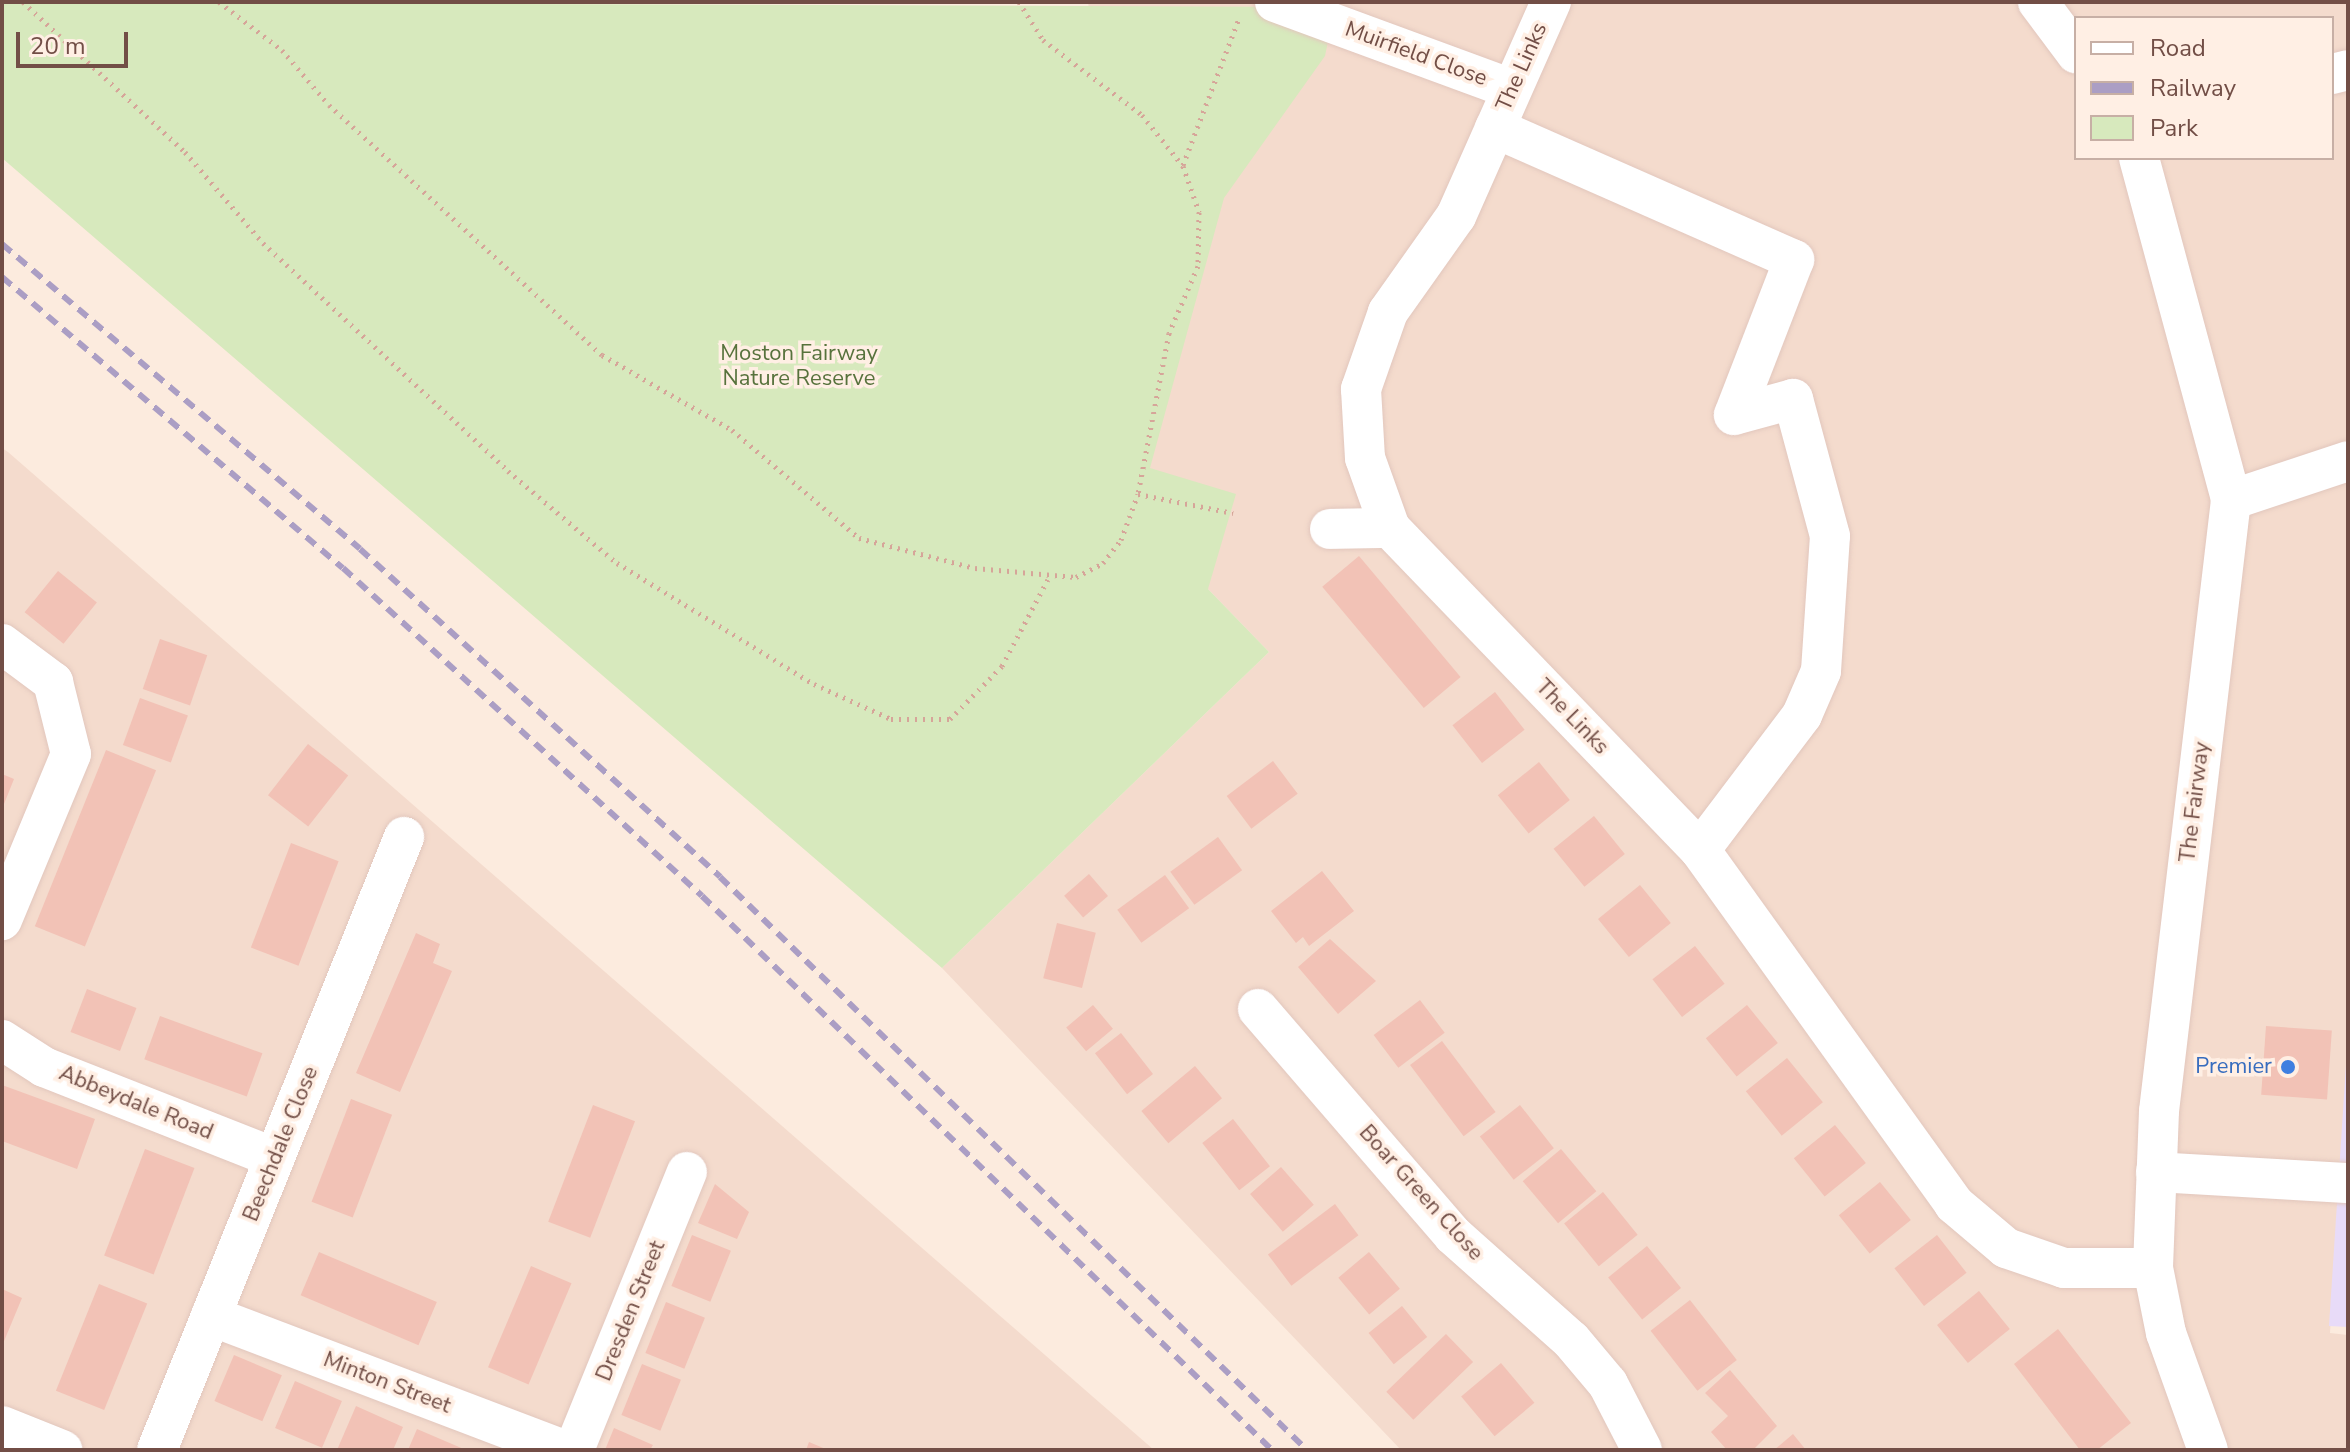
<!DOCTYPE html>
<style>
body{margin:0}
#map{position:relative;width:2350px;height:1452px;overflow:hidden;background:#fcebde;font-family:"Nunito Sans",sans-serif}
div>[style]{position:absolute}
.residential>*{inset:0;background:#f4dbcd}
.education>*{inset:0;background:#e8dbf8}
.green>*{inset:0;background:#d7e9bd}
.building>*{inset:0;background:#f2c2b6;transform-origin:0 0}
.path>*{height:5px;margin-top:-2.5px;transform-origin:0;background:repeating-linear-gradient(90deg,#d6a599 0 2px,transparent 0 8px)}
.roads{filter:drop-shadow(0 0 2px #e2c7bd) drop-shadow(0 0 2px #e2c7bd)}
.minor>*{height:40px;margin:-20px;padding:0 20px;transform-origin:20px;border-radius:20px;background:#fff}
.rail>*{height:6px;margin-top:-3px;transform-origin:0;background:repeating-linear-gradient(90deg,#ab9ec4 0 12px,transparent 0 20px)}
.dots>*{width:22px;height:22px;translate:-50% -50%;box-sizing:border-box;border:4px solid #ffefe4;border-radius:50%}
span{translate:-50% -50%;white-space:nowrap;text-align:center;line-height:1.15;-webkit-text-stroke:7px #ffefe4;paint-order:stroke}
.street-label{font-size:22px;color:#724e46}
.park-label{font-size:22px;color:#57723c}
.shop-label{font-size:22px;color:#366cbe}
.right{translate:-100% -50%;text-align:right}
.frame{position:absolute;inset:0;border:4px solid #724e46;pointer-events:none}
.legend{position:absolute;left:2074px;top:16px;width:260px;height:144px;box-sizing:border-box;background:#ffefe4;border:2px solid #c7afa5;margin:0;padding:10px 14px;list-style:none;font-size:24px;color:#724e46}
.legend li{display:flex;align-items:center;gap:16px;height:40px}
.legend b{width:40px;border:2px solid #c7afa5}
.scale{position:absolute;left:16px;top:32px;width:112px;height:36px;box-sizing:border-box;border:4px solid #724e46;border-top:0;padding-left:10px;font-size:24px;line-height:28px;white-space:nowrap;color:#724e46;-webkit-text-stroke:6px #ffefe4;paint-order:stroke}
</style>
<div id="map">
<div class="residential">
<div style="clip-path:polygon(evenodd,1088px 2px,2348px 2px,2348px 1046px,2330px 1333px,2348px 1335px,2348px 1450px,1401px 1450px,942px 968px,1269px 652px,1208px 589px,1150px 468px,1088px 2px,2076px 18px,2332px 18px,2332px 158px,2076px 158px,2076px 18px)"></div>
<div style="clip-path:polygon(2px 448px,8px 452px,1154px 1450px,2px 1450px)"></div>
</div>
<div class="education">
<div style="clip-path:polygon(2348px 1034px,2348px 1327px,2329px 1326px)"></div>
</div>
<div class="green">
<div style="clip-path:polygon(2px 2px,1335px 7px,1325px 56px,1224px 198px,1150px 468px,1236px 494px,1208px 589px,1269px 652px,942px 968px,2px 158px)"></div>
</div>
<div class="building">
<div style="left:1359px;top:556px;width:158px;height:48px;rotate:50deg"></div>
<div style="left:58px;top:571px;width:50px;height:53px;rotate:39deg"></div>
<div style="left:160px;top:639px;width:50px;height:53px;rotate:19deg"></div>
<div style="left:1495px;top:692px;width:48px;height:54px;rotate:52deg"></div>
<div style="left:140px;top:698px;width:51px;height:50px;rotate:20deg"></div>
<div style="left:308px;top:744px;width:51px;height:65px;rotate:38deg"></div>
<div style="left:106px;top:750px;width:54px;height:190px;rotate:22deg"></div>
<div style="left:1273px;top:761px;width:41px;height:58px;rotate:53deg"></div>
<div style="left:1539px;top:762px;width:49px;height:53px;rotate:51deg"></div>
<div style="clip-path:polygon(2px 774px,14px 779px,2px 809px)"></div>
<div style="left:1594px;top:816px;width:49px;height:52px;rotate:51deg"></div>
<div style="left:1218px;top:837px;width:41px;height:59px;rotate:54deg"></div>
<div style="left:291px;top:843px;width:51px;height:112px;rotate:21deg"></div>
<div style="clip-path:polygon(1322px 871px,1354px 911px,1309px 946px,1303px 937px,1296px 943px,1271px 911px)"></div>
<div style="left:1089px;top:874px;width:29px;height:33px;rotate:49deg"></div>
<div style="left:1165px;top:875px;width:41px;height:59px;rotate:54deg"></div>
<div style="left:1640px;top:885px;width:49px;height:54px;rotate:51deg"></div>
<div style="left:1057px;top:923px;width:40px;height:57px;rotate:14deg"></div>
<div style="clip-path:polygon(416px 933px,440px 944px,433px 963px,452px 971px,400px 1092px,356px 1073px)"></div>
<div style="clip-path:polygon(1330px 939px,1376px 981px,1338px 1014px,1298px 967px)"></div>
<div style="left:1695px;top:946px;width:48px;height:54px;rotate:52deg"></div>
<div style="left:87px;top:989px;width:53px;height:46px;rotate:21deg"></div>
<div style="left:1420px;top:1000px;width:41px;height:58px;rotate:53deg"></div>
<div style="left:1093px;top:1005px;width:31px;height:35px;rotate:50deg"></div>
<div style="left:1747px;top:1005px;width:49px;height:53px;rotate:51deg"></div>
<div style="left:160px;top:1016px;width:109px;height:46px;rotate:20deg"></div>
<div style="left:2266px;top:1026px;width:66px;height:69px;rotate:4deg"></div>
<div style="left:1121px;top:1033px;width:52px;height:33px;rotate:52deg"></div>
<div style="left:1442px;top:1041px;width:89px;height:40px;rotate:53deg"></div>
<div style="left:1787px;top:1058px;width:57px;height:53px;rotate:51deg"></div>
<div style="left:1195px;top:1066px;width:42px;height:70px;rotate:50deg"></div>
<div style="clip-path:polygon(2px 1085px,95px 1119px,77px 1169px,2px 1141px)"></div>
<div style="left:351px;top:1099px;width:44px;height:110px;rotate:21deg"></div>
<div style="left:593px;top:1105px;width:45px;height:125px;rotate:21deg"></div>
<div style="left:1520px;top:1105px;width:55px;height:51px;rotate:52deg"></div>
<div style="left:1233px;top:1119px;width:60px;height:39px;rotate:52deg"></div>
<div style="left:1835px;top:1125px;width:49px;height:53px;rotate:51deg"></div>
<div style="left:145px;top:1149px;width:53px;height:114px;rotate:21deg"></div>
<div style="left:1561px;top:1149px;width:55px;height:50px;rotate:50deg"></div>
<div style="left:1281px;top:1167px;width:50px;height:41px;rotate:49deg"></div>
<div style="left:1880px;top:1182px;width:49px;height:53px;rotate:51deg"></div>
<div style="clip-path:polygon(715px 1184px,749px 1212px,737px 1239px,698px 1223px)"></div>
<div style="left:1603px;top:1192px;width:55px;height:50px;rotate:51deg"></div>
<div style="left:1335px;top:1204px;width:39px;height:84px;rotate:53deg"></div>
<div style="left:692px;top:1235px;width:42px;height:55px;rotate:22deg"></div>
<div style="left:1937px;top:1235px;width:48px;height:54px;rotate:52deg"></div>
<div style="left:1647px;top:1246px;width:54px;height:50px;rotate:51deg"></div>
<div style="left:319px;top:1252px;width:128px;height:47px;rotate:23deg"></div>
<div style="left:1369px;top:1252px;width:48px;height:40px;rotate:50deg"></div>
<div style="left:531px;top:1266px;width:44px;height:110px;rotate:23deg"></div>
<div style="left:99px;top:1284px;width:52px;height:115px;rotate:22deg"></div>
<div style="clip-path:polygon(2px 1289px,22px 1298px,2px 1346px)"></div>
<div style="left:1979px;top:1291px;width:49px;height:54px;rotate:51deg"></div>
<div style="left:1690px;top:1300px;width:76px;height:50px;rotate:52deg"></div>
<div style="left:666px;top:1302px;width:42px;height:55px;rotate:22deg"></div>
<div style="left:1402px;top:1306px;width:40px;height:43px;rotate:51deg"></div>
<div style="clip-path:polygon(2058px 1329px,2131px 1423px,2097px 1450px,2080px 1450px,2014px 1364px)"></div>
<div style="left:1446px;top:1334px;width:39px;height:83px;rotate:46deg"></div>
<div style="left:234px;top:1355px;width:52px;height:50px;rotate:23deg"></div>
<div style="left:1501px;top:1363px;width:52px;height:52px;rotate:50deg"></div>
<div style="left:642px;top:1364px;width:42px;height:55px;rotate:22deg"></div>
<div style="clip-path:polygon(1730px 1370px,1777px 1426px,1753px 1450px,1727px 1450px,1711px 1432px,1728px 1416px,1705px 1393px)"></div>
<div style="left:295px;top:1381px;width:51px;height:51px;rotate:23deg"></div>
<div style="clip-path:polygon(356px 1406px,403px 1427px,393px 1450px,337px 1450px)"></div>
<div style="clip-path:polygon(614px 1428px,653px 1445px,650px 1450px,605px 1450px)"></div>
<div style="clip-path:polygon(417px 1429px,466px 1450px,408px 1450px)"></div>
<div style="clip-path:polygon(1793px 1434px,1806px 1450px,1774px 1450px)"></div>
<div style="clip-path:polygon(809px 1442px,828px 1450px,806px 1450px)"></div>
</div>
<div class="path">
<div style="left:23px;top:2px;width:221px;rotate:42.8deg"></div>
<div style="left:185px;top:152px;width:120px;rotate:49.4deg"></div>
<div style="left:263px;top:243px;width:335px;rotate:42.9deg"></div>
<div style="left:508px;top:471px;width:143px;rotate:40.2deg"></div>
<div style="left:617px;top:563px;width:231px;rotate:31.6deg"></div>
<div style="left:814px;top:684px;width:85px;rotate:24.4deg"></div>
<div style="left:891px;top:719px;width:59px"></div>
<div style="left:950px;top:719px;width:74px;rotate:-45.5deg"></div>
<div style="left:1002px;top:666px;width:98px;rotate:-62.1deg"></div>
<div style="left:219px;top:2px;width:79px;rotate:37.3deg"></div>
<div style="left:282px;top:50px;width:72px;rotate:49.5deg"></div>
<div style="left:329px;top:105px;width:370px;rotate:42.5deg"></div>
<div style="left:602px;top:355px;width:150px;rotate:30deg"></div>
<div style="left:732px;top:430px;width:167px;rotate:40.4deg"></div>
<div style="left:859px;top:538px;width:120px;rotate:14.5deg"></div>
<div style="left:975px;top:568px;width:101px;rotate:5.1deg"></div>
<div style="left:1076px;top:577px;width:30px;rotate:-27deg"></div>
<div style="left:1103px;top:563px;width:29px;rotate:-52deg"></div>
<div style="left:1121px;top:540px;width:49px;rotate:-69.7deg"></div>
<div style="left:1138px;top:494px;width:97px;rotate:11.3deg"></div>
<div style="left:1019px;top:2px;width:45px;rotate:57.7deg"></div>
<div style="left:1043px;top:40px;width:124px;rotate:37.1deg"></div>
<div style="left:1142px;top:115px;width:65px;rotate:51.2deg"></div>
<div style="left:1183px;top:166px;width:49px;rotate:70.8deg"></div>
<div style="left:1199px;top:212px;width:54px;rotate:91.1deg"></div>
<div style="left:1198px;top:266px;width:73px;rotate:113.4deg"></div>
<div style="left:1169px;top:333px;width:164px;rotate:100.9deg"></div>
<div style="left:1183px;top:165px;width:157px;rotate:-69.1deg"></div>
</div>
<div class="roads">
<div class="minor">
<div style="left:1275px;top:2px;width:252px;rotate:20.2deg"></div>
<div style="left:1551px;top:2px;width:234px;rotate:113.9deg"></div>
<div style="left:1456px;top:216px;width:118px;rotate:125.3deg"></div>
<div style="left:1388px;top:312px;width:82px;rotate:109.3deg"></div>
<div style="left:1361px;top:389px;width:69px;rotate:86.7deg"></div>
<div style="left:1365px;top:458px;width:74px;rotate:70.3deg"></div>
<div style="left:1390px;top:528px;width:447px;rotate:46.1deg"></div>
<div style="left:1700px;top:850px;width:436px;rotate:54.3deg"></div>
<div style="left:1954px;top:1204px;width:68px;rotate:40.2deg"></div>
<div style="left:2006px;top:1248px;width:61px;rotate:19deg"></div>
<div style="left:2064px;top:1268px;width:89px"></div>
<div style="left:2038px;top:2px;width:64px;rotate:53.3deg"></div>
<div style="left:2332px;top:74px;width:16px;rotate:-14deg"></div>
<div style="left:1495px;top:128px;width:327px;rotate:23.8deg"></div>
<div style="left:1794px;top:260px;width:166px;rotate:111.2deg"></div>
<div style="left:2139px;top:158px;width:354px;rotate:74.9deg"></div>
<div style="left:2231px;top:500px;width:615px;rotate:96.72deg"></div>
<div style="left:2159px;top:1111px;width:157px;rotate:92.2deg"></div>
<div style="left:2153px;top:1268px;width:66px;rotate:78.7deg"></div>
<div style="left:2166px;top:1333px;width:124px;rotate:70.3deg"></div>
<div style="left:2231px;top:500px;width:123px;rotate:-18.4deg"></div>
<div style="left:1330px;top:529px;width:60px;rotate:-1deg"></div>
<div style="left:2px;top:644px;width:64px;rotate:36.7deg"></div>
<div style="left:53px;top:682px;width:74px;rotate:76deg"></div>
<div style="left:71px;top:754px;width:180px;rotate:112.6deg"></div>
<div style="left:1700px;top:850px;width:169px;rotate:-52.9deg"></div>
<div style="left:1802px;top:715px;width:48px;rotate:-66.6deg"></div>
<div style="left:1821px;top:671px;width:135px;rotate:-86.2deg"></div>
<div style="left:1830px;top:536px;width:142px;rotate:-105.1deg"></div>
<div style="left:1793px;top:399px;width:61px;rotate:164.8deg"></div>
<div style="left:1258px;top:1009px;width:298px;rotate:49.2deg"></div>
<div style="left:1453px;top:1235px;width:158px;rotate:41.7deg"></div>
<div style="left:1571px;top:1340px;width:57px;rotate:49.9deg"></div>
<div style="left:1608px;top:1384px;width:74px;rotate:62.7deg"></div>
<div style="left:2px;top:1040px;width:50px;rotate:32.7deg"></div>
<div style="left:44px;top:1067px;width:248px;rotate:21.5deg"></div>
<div style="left:2156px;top:1172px;width:192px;rotate:3.3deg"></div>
<div style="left:211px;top:1316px;width:377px;rotate:20.8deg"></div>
<div style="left:2px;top:1426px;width:65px;rotate:21.8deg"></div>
<div style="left:157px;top:1450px;width:661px;rotate:-68.05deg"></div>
<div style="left:574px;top:1450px;width:300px;rotate:-67.9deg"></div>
</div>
</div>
<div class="rail">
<div style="left:2px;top:244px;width:470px;rotate:40.4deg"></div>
<div style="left:360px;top:549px;width:487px;rotate:42.3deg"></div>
<div style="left:720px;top:877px;width:820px;rotate:44.31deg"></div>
<div style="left:2px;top:277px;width:448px;rotate:40.5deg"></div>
<div style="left:343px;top:568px;width:486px;rotate:42.4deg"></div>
<div style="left:702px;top:896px;width:795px;rotate:44.18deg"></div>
</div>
<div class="dots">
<div style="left:2288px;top:1067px;background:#3f7fe0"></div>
</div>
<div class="street-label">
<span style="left:1416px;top:54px;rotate:20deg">Muirfield Close</span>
<span style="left:1522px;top:67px;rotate:-66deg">The Links</span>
<span style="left:1572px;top:717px;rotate:46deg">The Links</span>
<span style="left:2195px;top:802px;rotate:-83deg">The Fairway</span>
<span style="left:136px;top:1103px;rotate:22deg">Abbeydale Road</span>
<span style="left:281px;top:1144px;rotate:-68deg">Beechdale Close</span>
<span style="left:1421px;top:1193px;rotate:48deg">Boar Green Close</span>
<span style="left:631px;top:1311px;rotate:-68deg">Dresden Street</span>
<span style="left:387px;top:1383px;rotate:21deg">Minton Street</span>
</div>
<div class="park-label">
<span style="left:799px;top:366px">Moston Fairway<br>Nature Reserve</span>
</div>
<div class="shop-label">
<span class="right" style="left:2272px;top:1067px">Premier</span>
</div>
<div class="frame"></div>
<ul class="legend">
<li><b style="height:10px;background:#fff"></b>Road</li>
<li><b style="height:10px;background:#ab9ec4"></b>Railway</li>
<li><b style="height:22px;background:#d7e9bd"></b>Park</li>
</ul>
<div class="scale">20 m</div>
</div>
